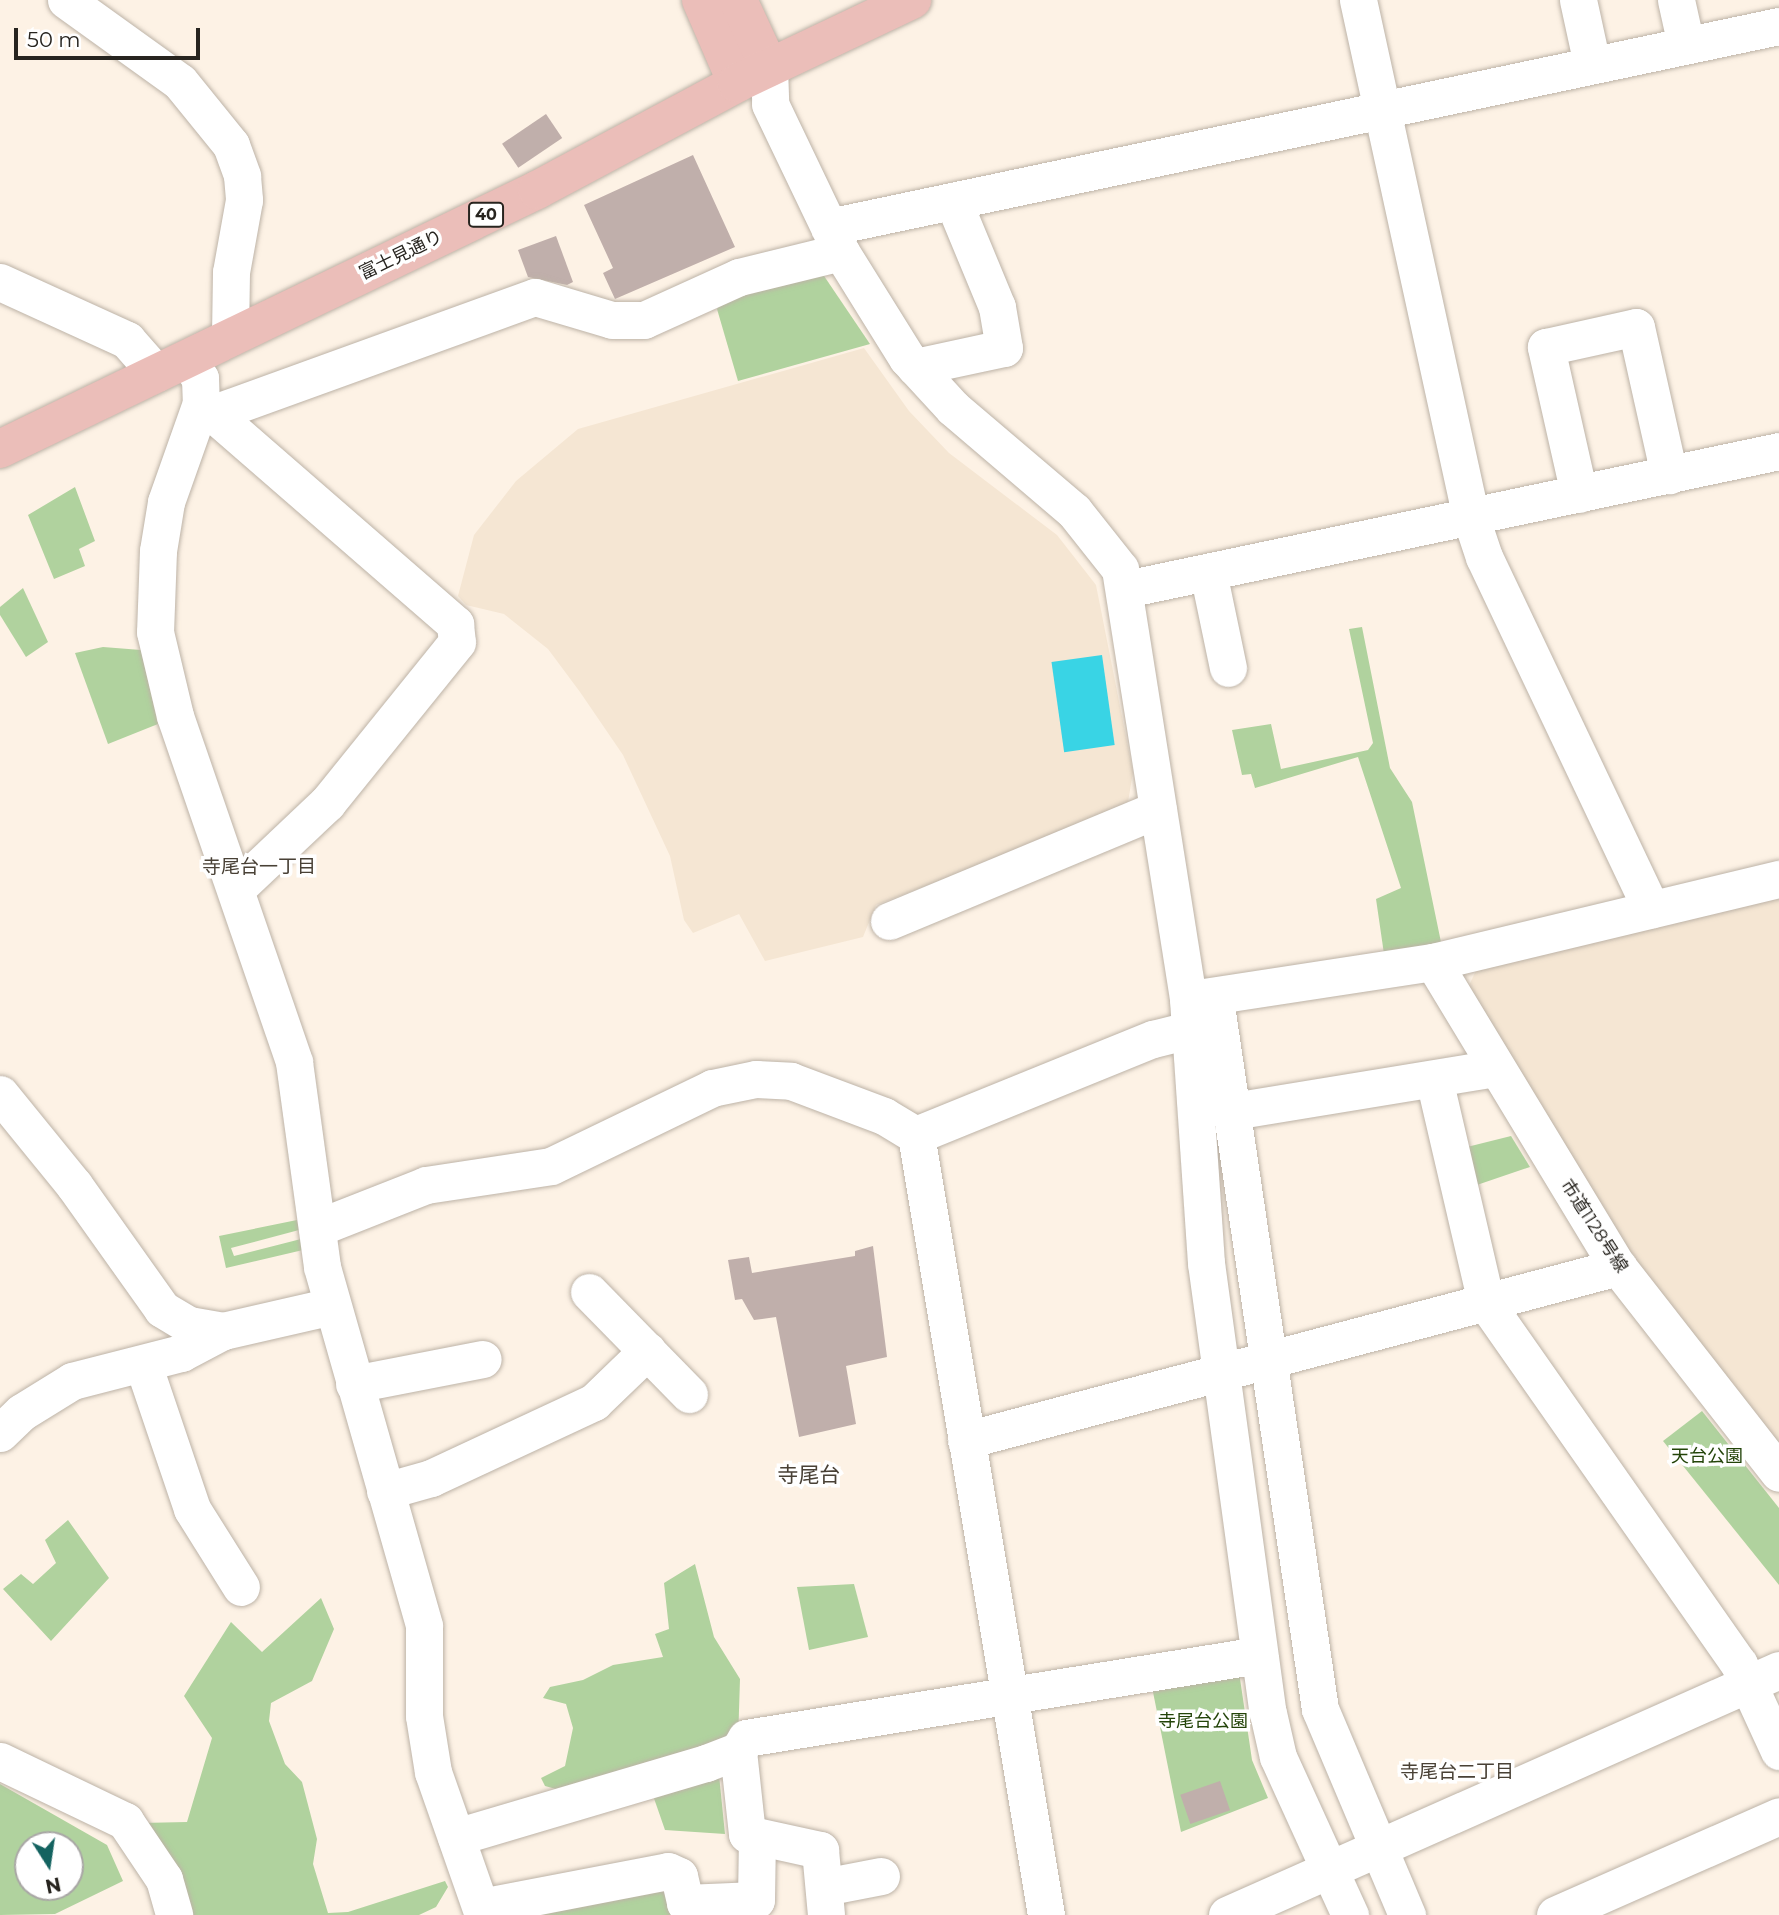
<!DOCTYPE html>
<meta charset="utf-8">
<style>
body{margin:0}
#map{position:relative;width:1779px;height:1915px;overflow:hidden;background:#fdf2e5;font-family:Montserrat,"Noto Sans JP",sans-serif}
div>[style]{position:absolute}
.built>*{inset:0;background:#f5e6d3}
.green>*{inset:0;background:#b0d29e}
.water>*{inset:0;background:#39d4e5;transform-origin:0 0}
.building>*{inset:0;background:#c0afab;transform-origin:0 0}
.roads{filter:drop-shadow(0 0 2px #bdb3a7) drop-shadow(0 0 2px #bdb3a7)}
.minor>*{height:37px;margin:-18.5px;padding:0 18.5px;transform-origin:18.5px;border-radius:18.5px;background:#fff}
.major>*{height:38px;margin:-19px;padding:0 19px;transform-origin:19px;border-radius:19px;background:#ebbeb9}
span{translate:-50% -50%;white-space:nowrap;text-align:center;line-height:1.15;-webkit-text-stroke:7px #fff;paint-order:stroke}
.shield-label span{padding:2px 5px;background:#fff;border:2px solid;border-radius:5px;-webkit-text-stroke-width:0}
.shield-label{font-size:16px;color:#27241f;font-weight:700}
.street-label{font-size:18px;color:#27241f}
.park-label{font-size:18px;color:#234409}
.neighbourhood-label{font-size:19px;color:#494136}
.quarter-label{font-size:21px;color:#494136}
.north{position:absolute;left:14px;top:1831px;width:70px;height:70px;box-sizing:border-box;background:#fff;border:2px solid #a9a7a5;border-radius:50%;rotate:168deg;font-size:19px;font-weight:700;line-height:28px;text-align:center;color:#27241f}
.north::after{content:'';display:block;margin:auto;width:24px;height:32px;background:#146360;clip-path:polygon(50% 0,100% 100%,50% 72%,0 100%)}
.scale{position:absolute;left:14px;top:28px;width:186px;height:32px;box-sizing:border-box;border:4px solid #27241f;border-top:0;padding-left:9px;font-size:21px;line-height:24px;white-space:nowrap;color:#27241f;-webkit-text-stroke:5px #fff;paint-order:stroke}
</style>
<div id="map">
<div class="built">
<div style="clip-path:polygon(864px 348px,909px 411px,949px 453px,1057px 535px,1096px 585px,1133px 772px,1128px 802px,1112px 814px,876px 905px,863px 937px,765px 961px,739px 914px,693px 933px,684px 920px,670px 856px,623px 755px,580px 692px,548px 649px,504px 614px,466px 605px,458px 596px,474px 535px,516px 481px,578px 429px)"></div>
<div style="clip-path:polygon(1779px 887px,1779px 1449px,1631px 1259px,1467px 990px,1478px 966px)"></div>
</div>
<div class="green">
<div style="clip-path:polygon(820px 270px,870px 344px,738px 381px,717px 309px,723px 298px)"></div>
<div style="clip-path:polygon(75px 487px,95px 541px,79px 549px,85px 566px,54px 579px,28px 515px)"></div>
<div style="clip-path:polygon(23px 588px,48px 642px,26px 657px,0 615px,0 607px)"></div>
<div style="clip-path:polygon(1362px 627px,1390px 768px,1412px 802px,1442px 947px,1384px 954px,1376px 899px,1401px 888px,1358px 757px,1255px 788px,1251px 774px,1242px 775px,1232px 730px,1271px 724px,1281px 769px,1368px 750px,1373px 743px,1349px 629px)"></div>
<div style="clip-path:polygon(103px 647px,141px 650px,158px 724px,108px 744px,75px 653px)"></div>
<div style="clip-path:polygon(1511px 1136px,1530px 1167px,1471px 1187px,1459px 1149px)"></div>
<div style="clip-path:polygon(297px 1220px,299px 1230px,231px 1248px,234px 1256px,301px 1239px,303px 1250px,226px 1268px,219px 1236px)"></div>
<div style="clip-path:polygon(1702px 1411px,1779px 1508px,1779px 1585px,1663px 1441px)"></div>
<div style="clip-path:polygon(68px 1520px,109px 1578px,51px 1641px,3px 1589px,21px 1574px,33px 1584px,56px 1563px,45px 1540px)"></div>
<div style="clip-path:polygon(695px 1564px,714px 1637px,740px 1679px,738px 1742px,563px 1791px,545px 1786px,541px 1778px,565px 1766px,573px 1728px,566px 1704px,543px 1698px,550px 1687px,583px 1680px,613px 1665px,663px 1657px,655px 1634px,669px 1629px,664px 1583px)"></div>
<div style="clip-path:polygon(854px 1584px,868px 1637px,809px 1650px,797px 1587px)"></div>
<div style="clip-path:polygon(321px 1598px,334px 1629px,312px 1681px,271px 1703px,269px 1721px,285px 1764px,302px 1782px,317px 1839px,313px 1864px,328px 1913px,348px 1912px,445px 1881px,448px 1887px,436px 1907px,419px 1915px,188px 1915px,141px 1823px,187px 1822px,212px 1738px,184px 1696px,231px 1622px,262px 1652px)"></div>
<div style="clip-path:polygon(1239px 1672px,1252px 1760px,1268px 1798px,1181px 1832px,1151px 1682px)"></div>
<div style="clip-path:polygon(718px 1765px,725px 1834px,665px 1830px,649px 1784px)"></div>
<div style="clip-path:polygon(evenodd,0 1784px,107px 1845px,123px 1881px,55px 1914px,0 1915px,0 1784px,28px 1845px,70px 1845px,70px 1887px,28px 1887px,28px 1845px)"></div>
<div style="clip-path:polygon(674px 1887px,679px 1915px,503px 1915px)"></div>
</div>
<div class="water">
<div style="left:1102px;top:655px;width:91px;height:51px;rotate:82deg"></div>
</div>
<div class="building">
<div style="left:546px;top:114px;width:29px;height:53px;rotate:56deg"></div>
<div style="clip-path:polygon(693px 155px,735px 247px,615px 299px,603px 273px,613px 268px,584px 205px)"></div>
<div style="clip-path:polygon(556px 236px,573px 282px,567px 285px,528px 277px,518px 250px)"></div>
<div style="clip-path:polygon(873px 1246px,887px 1357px,846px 1366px,856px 1424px,799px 1437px,776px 1317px,754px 1320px,742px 1299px,735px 1300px,728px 1260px,749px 1257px,752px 1273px,855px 1256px,855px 1251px)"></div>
<div style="left:1220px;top:1781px;width:31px;height:42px;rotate:71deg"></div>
</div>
<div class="roads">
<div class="minor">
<div style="left:66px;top:0;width:140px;rotate:35.7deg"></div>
<div style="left:180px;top:82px;width:81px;rotate:51deg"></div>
<div style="left:231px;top:145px;width:33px;rotate:70deg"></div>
<div style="left:242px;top:176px;width:24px;rotate:85deg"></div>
<div style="left:244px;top:200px;width:73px;rotate:100.2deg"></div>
<div style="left:231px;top:272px;width:65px;rotate:90.9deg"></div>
<div style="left:1358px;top:0;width:530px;rotate:77.69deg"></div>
<div style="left:1471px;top:518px;width:41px;rotate:71.6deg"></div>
<div style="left:1484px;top:557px;width:390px;rotate:64.6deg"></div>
<div style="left:1578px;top:0;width:66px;rotate:77.7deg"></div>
<div style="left:1676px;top:0;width:46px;rotate:77.5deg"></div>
<div style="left:769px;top:67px;width:37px;rotate:88deg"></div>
<div style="left:770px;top:104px;width:164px;rotate:64.4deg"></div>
<div style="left:841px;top:252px;width:125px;rotate:58.1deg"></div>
<div style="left:907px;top:358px;width:68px;rotate:47.4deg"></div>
<div style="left:953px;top:408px;width:159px;rotate:40.4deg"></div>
<div style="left:1074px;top:511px;width:74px;rotate:51.6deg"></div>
<div style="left:1120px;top:569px;width:435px;rotate:81deg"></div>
<div style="left:1188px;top:999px;width:265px;rotate:86.1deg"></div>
<div style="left:1206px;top:1263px;width:454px;rotate:82.2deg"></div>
<div style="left:1268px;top:1713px;width:45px;rotate:77.2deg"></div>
<div style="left:1278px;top:1757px;width:174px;rotate:65.5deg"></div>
<div style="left:829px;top:227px;width:971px;rotate:-11.95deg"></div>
<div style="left:0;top:282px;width:140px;rotate:24.5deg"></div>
<div style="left:127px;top:340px;width:44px;rotate:48.7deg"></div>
<div style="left:186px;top:359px;width:24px;rotate:54deg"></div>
<div style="left:200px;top:378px;width:25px;rotate:88deg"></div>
<div style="left:201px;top:403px;width:105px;rotate:109.5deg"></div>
<div style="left:166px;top:502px;width:50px;rotate:99.3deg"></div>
<div style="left:158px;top:551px;width:81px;rotate:92.1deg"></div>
<div style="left:155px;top:632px;width:86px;rotate:76.6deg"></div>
<div style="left:175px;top:716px;width:366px;rotate:71deg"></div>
<div style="left:294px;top:1062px;width:207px;rotate:82.2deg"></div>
<div style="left:322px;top:1267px;width:373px;rotate:74.1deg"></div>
<div style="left:424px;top:1626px;width:90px;rotate:90deg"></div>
<div style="left:424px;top:1716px;width:57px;rotate:80.9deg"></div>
<div style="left:433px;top:1772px;width:151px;rotate:70.7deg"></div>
<div style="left:915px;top:367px;width:91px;rotate:-12.1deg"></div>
<div style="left:1004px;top:348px;width:42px;rotate:-99.7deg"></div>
<div style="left:997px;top:307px;width:115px;rotate:-112.5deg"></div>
<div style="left:201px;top:403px;width:337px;rotate:41deg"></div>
<div style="left:455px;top:624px;width:18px;rotate:84deg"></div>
<div style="left:457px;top:642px;width:207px;rotate:128.9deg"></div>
<div style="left:327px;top:803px;width:124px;rotate:136.6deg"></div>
<div style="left:217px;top:412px;width:338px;rotate:-19.9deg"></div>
<div style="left:535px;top:297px;width:80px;rotate:16.6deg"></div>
<div style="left:612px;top:320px;width:32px"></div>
<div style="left:644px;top:320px;width:104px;rotate:-24.4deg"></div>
<div style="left:739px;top:277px;width:105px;rotate:-13.8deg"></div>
<div style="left:1579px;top:494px;width:151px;rotate:-102.7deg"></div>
<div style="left:1546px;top:347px;width:92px;rotate:-12.5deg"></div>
<div style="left:1636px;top:327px;width:152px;rotate:77.4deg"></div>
<div style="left:1208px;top:572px;width:98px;rotate:78.2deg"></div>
<div style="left:1126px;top:589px;width:667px;rotate:-11.93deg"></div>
<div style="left:889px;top:921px;width:291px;rotate:-22.6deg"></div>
<div style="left:1433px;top:962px;width:357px;rotate:58.8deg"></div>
<div style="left:1618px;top:1267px;width:261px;rotate:52deg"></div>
<div style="left:1191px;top:999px;width:245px;rotate:-8.7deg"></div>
<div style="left:1433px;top:962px;width:356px;rotate:-13.5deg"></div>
<div style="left:1215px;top:999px;width:718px;rotate:81.59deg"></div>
<div style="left:1320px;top:1709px;width:224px;rotate:67.1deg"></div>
<div style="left:1434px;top:1079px;width:230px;rotate:76.9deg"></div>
<div style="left:1486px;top:1303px;width:441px;rotate:55deg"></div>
<div style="left:1739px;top:1664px;width:96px;rotate:65.3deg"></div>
<div style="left:0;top:1094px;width:117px;rotate:50.9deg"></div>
<div style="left:74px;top:1185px;width:152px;rotate:54.6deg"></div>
<div style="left:162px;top:1309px;width:31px;rotate:31deg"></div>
<div style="left:189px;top:1325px;width:35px;rotate:10deg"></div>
<div style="left:1233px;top:1111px;width:266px;rotate:-9.3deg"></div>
<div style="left:916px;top:1135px;width:791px;rotate:80.54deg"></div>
<div style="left:916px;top:1135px;width:256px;rotate:-22.1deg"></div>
<div style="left:1153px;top:1039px;width:37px;rotate:-14deg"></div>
<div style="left:317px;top:1228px;width:117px;rotate:-21.5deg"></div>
<div style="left:426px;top:1185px;width:126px;rotate:-8.6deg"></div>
<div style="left:551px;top:1166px;width:179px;rotate:-25.8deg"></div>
<div style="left:712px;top:1088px;width:45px;rotate:-11.6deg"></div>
<div style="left:756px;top:1079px;width:35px;rotate:3deg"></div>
<div style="left:791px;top:1081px;width:99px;rotate:20.6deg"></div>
<div style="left:884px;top:1116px;width:37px;rotate:31deg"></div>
<div style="left:589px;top:1292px;width:143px;rotate:45.6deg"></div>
<div style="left:143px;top:1364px;width:153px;rotate:71.3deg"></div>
<div style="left:192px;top:1509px;width:92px;rotate:57.9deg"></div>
<div style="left:354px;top:1384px;width:131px;rotate:-11deg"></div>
<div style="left:0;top:1433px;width:30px;rotate:-44deg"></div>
<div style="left:22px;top:1412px;width:59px;rotate:-31.8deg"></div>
<div style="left:72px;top:1381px;width:113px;rotate:-14.4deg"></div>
<div style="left:181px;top:1353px;width:47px;rotate:-27.6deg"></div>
<div style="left:223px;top:1331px;width:112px;rotate:-12.9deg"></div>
<div style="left:966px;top:1440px;width:675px;rotate:-14.86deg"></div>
<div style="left:385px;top:1491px;width:48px;rotate:-15.8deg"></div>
<div style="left:431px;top:1478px;width:180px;rotate:-25deg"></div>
<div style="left:594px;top:1402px;width:74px;rotate:-43.9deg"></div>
<div style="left:738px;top:1751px;width:83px;rotate:83.8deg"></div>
<div style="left:747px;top:1834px;width:75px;rotate:12.4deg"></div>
<div style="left:820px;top:1850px;width:65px;rotate:84.7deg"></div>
<div style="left:0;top:1761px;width:139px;rotate:25.6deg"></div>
<div style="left:125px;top:1821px;width:70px;rotate:56.1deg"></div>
<div style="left:164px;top:1879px;width:37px;rotate:74deg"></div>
<div style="left:456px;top:1837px;width:261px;rotate:-16.5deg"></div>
<div style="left:706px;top:1763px;width:34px;rotate:-21deg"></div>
<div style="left:738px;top:1751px;width:15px;rotate:-58deg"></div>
<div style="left:746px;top:1738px;width:520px;rotate:-9.19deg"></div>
<div style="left:824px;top:1887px;width:58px;rotate:-10.9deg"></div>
<div style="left:481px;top:1907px;width:190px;rotate:-10.9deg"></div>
<div style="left:668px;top:1871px;width:12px;rotate:24deg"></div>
<div style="left:679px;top:1876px;width:28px;rotate:77deg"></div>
<div style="left:685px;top:1903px;width:71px;rotate:-2.4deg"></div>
<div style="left:756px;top:1900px;width:63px;rotate:-89.1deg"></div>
<div style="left:1227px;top:1915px;width:604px;rotate:-23.93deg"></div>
<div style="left:1555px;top:1915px;width:245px;rotate:-23.8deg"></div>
</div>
<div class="major">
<div style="left:701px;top:0;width:90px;rotate:66.6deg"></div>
<div style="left:738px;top:0;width:74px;rotate:65.2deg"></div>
<div style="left:0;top:449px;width:596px;rotate:-25.75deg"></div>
<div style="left:537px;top:190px;width:227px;rotate:-28.1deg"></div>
<div style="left:737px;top:83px;width:194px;rotate:-25.4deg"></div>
</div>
</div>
<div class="shield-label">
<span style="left:486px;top:215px">40</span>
</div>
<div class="street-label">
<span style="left:401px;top:255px;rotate:-26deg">富士見通り</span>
<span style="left:1594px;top:1226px;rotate:57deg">市道1128号線</span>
</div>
<div class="park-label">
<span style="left:1707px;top:1456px">天台公園</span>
<span style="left:1203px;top:1721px">寺尾台公園</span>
</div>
<div class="neighbourhood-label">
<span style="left:259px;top:867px">寺尾台一丁目</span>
<span style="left:1457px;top:1772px">寺尾台二丁目</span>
</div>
<div class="quarter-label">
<span style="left:809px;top:1475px">寺尾台</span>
</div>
<div class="north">N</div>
<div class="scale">50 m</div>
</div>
